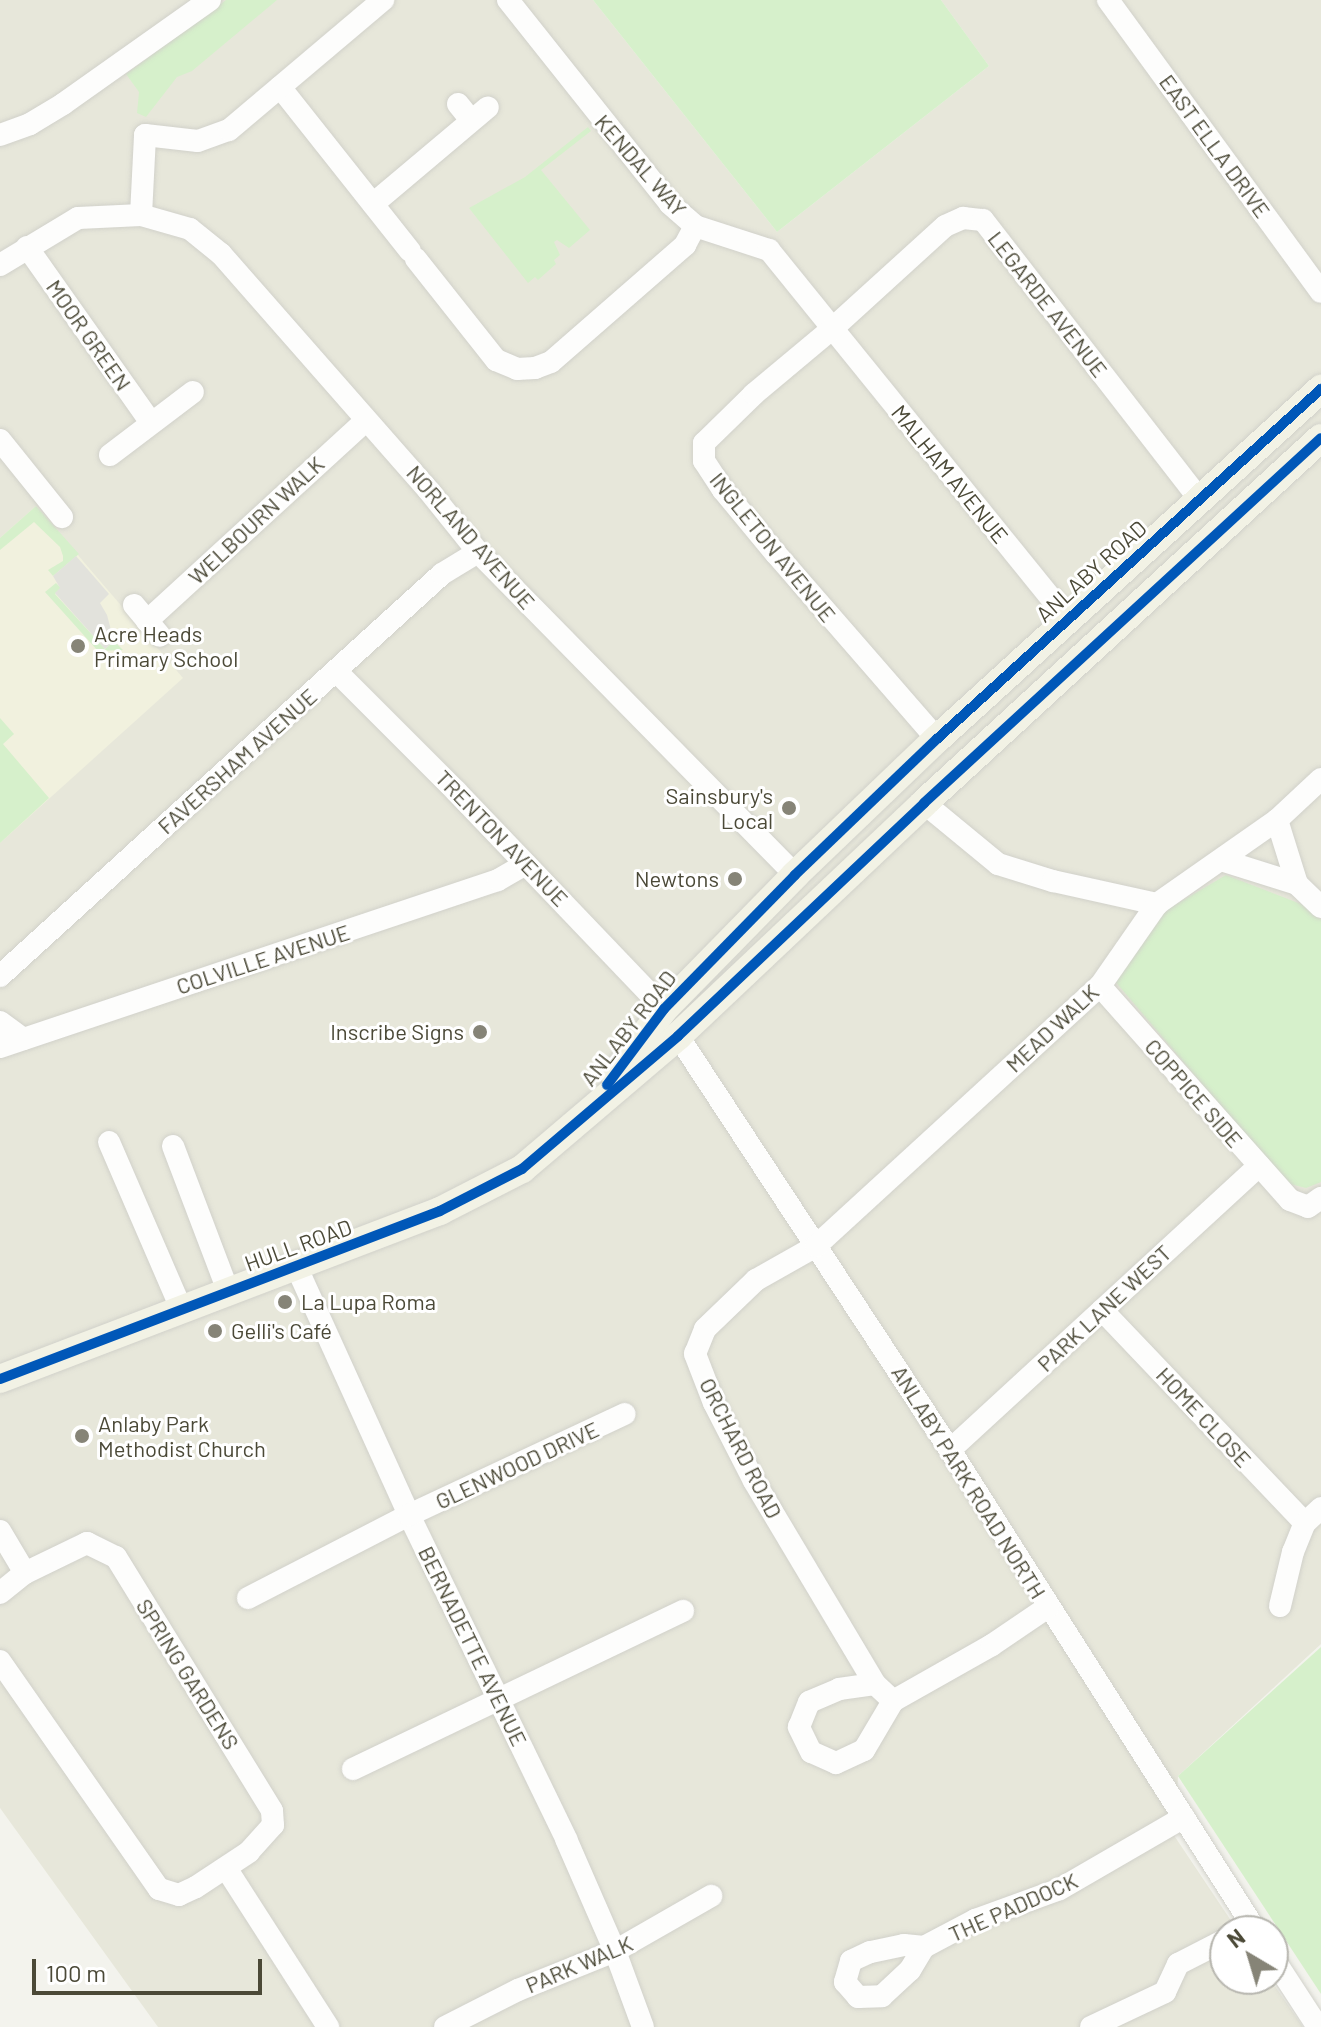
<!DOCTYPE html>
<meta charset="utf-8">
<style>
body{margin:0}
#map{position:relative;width:1321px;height:2027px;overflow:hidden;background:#f3f3ed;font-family:Barlow,sans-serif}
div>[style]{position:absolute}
.residential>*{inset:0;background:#e7e7da}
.education>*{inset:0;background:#f1f1de}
.green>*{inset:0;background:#d6f0cb}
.parking>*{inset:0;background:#e2e2dc}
.roads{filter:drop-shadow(0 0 2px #d1d1ca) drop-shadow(0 0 2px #d1d1ca)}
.minor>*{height:22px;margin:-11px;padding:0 11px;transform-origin:11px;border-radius:11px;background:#fdfdfc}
.major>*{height:28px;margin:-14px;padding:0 14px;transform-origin:14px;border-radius:14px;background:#f2f2e5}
.cycleway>*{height:10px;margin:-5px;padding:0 5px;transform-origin:5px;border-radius:5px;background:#0057b8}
.dots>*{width:22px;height:22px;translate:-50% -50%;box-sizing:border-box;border:4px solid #fff;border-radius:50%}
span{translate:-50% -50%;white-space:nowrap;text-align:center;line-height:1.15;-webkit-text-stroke:6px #fff;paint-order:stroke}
.street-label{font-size:22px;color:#4b4937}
.poi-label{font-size:22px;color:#4b4937}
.left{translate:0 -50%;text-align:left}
.right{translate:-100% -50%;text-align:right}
.north{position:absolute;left:1209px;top:1915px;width:80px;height:80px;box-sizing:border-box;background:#fff;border:2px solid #b7b6af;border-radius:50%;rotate:322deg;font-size:22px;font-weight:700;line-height:32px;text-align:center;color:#4b4937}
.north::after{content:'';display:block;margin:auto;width:28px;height:36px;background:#868477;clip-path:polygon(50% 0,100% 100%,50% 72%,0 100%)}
.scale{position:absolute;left:32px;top:1959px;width:230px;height:36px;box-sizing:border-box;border:4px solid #4b4937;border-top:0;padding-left:10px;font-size:24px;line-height:28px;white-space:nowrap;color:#4b4937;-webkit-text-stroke:6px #fff;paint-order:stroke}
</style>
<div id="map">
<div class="residential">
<div style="clip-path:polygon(0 0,593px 0,777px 232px,989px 66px,941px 0,1321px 0,1321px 1644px,1178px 1776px,1175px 1837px,1238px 1931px,1225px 1931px,1225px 1979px,1270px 1979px,1303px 2027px,158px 2027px,0 1808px)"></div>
</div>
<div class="education">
<div style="clip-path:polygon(36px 506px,183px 678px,0 843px,0 538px)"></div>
</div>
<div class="green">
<div style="clip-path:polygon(226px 0,277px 0,192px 71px,177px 77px,146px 117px,137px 113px,139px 92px,126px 74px)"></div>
<div style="clip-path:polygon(593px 0,941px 0,989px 66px,777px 232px)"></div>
<div style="clip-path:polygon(588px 127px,591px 131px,541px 170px,590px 230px,569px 248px,557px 240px,554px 242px,560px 255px,554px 260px,556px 264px,538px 280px,535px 277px,528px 283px,469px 208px,525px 177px)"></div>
<div style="clip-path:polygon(36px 506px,79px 554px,53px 576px,48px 570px,63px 561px,63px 556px,60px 547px,34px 522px,0 550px,0 538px)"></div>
<div style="clip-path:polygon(56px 583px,61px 588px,55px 594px,105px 649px,114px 641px,123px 650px,98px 651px,45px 592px)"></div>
<div style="clip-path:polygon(0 718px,14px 734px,3px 744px,49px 798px,0 843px)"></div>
<div style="clip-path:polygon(1226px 875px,1306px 906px,1321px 920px,1321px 1182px,1306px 1188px,1286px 1183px,1113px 979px,1129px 950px,1168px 909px)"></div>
<div style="clip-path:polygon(1321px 1647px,1321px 1994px,1178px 1776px)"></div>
</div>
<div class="parking">
<div style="clip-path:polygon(76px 556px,109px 594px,100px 603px,107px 615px,114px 641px,105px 649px,55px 593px,60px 588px,53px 576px)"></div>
</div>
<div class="roads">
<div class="minor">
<div style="left:508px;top:0;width:260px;rotate:51.5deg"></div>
<div style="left:670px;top:204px;width:33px;rotate:41deg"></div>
<div style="left:695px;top:226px;width:78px;rotate:18deg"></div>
<div style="left:769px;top:250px;width:475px;rotate:51deg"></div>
<div style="left:1108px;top:0;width:361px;rotate:53.9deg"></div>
<div style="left:280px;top:87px;width:209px;rotate:51.6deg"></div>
<div style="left:458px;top:104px;width:21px;rotate:51deg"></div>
<div style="left:0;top:135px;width:32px;rotate:-20deg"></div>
<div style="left:30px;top:124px;width:39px;rotate:-31deg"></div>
<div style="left:63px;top:104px;width:180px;rotate:-35.3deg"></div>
<div style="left:373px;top:204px;width:150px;rotate:-40.1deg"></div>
<div style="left:141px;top:215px;width:51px;rotate:15.9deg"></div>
<div style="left:190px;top:229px;width:40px;rotate:39deg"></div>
<div style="left:221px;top:254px;width:315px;rotate:48.7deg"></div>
<div style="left:429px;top:491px;width:78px;rotate:51.2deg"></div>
<div style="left:478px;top:552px;width:453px;rotate:45.5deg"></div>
<div style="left:27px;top:247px;width:215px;rotate:54.8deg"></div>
<div style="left:416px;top:259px;width:129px;rotate:51.6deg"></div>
<div style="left:496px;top:360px;width:23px;rotate:23deg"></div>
<div style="left:517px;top:369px;width:18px;rotate:-3deg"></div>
<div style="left:535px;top:368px;width:17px;rotate:-21deg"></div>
<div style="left:551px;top:362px;width:178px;rotate:-41.1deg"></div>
<div style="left:685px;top:245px;width:21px;rotate:-62deg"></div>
<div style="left:0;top:265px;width:91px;rotate:-31.1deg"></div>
<div style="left:78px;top:218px;width:63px;rotate:-2.7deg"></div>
<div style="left:141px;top:215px;width:80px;rotate:-87.1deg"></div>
<div style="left:145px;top:135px;width:53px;rotate:6.5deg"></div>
<div style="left:198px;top:141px;width:33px;rotate:-20deg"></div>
<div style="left:229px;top:130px;width:202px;rotate:-40.2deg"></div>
<div style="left:0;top:440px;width:99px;rotate:51.2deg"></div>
<div style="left:110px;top:455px;width:104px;rotate:-37.2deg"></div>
<div style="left:134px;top:605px;width:40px;rotate:50deg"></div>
<div style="left:147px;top:621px;width:297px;rotate:-42.5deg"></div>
<div style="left:336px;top:671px;width:170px;rotate:45deg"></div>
<div style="left:456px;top:791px;width:301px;rotate:46.3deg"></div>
<div style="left:937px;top:739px;width:245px;rotate:-131deg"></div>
<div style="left:776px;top:554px;width:83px;rotate:-129.6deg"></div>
<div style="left:723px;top:490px;width:35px;rotate:-123deg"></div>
<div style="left:704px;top:461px;width:18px;rotate:-90deg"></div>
<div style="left:704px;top:443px;width:70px;rotate:-44.4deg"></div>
<div style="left:754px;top:394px;width:103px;rotate:-39.9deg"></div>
<div style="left:833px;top:328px;width:151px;rotate:-42.3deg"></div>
<div style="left:945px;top:226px;width:20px;rotate:-24deg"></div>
<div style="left:963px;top:218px;width:20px;rotate:6deg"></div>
<div style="left:983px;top:220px;width:354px;rotate:52.2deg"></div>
<div style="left:924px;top:803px;width:96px;rotate:39.5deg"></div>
<div style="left:998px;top:864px;width:58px;rotate:17.2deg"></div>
<div style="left:1053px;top:881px;width:107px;rotate:12.5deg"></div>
<div style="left:1277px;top:820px;width:67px;rotate:72.6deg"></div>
<div style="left:1297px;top:884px;width:33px;rotate:44deg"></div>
<div style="left:1221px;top:860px;width:80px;rotate:17.5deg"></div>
<div style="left:0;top:976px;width:597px;rotate:-42.29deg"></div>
<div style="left:442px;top:574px;width:42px;rotate:-31.4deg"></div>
<div style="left:1100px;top:986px;width:286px;rotate:48.4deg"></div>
<div style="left:1290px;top:1200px;width:19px;rotate:21deg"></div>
<div style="left:1308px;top:1207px;width:16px;rotate:-35deg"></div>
<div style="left:0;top:1022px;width:29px;rotate:36deg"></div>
<div style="left:678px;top:1036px;width:495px;rotate:56.7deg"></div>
<div style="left:950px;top:1450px;width:570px;rotate:57.54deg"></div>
<div style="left:0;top:1047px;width:525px;rotate:-18.54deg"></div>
<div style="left:498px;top:880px;width:30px;rotate:-30deg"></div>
<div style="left:109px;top:1142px;width:181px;rotate:66.6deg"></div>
<div style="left:173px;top:1146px;width:155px;rotate:69.2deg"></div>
<div style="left:297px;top:1268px;width:271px;rotate:65.6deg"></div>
<div style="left:409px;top:1515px;width:360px;rotate:64.1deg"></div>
<div style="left:566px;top:1839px;width:122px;rotate:66.4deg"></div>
<div style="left:615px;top:1951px;width:81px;rotate:69.8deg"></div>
<div style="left:1102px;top:1310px;width:294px;rotate:46.4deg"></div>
<div style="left:950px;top:1450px;width:420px;rotate:-42.6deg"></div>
<div style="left:0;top:1531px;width:49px;rotate:59.2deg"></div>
<div style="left:0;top:1593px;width:32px;rotate:-39deg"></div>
<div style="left:25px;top:1573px;width:69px;rotate:-25.8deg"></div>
<div style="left:87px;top:1543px;width:32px;rotate:26deg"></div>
<div style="left:116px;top:1557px;width:298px;rotate:58.4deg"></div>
<div style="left:272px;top:1811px;width:14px;rotate:86deg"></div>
<div style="left:273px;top:1825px;width:36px;rotate:132deg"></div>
<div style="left:249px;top:1852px;width:64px;rotate:146.6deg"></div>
<div style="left:196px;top:1887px;width:19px;rotate:155deg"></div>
<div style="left:179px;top:1895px;width:21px;rotate:-163deg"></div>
<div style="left:159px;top:1889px;width:278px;rotate:-124.9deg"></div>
<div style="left:248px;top:1598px;width:181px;rotate:-27.3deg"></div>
<div style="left:409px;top:1515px;width:238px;rotate:-25.1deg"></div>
<div style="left:1280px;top:1606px;width:56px;rotate:-76.5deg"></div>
<div style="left:1293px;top:1552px;width:31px;rotate:-68deg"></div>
<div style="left:1305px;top:1523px;width:22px;rotate:-43deg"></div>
<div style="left:875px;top:1684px;width:236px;rotate:-120.8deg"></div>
<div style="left:754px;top:1481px;width:88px;rotate:-117.1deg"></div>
<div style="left:714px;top:1403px;width:53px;rotate:-111.2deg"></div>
<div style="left:695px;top:1354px;width:27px;rotate:-68deg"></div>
<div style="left:705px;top:1329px;width:71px;rotate:-43.9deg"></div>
<div style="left:756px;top:1280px;width:69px;rotate:-29.5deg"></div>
<div style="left:816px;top:1246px;width:385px;rotate:-42.5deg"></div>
<div style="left:1100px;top:986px;width:100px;rotate:-55.2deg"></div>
<div style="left:1157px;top:904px;width:146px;rotate:-35deg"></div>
<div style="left:1277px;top:820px;width:60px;rotate:-43deg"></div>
<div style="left:893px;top:1701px;width:57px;rotate:120.6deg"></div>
<div style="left:864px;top:1750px;width:31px;rotate:155deg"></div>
<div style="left:836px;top:1763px;width:27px;rotate:-156deg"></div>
<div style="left:811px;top:1752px;width:28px;rotate:-116deg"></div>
<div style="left:799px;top:1727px;width:27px;rotate:-68deg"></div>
<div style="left:809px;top:1702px;width:33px;rotate:-23deg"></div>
<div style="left:839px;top:1689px;width:36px;rotate:-8deg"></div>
<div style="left:875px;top:1684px;width:25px;rotate:43deg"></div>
<div style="left:893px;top:1701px;width:114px;rotate:-29.5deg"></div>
<div style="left:992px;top:1645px;width:68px;rotate:-34.2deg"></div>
<div style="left:353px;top:1769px;width:366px;rotate:-25.6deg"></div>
<div style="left:226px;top:1868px;width:189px;rotate:57.3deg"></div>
<div style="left:924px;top:1947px;width:20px;rotate:-174deg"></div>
<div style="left:904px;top:1945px;width:35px;rotate:168deg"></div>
<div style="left:870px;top:1952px;width:21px;rotate:155deg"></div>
<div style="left:851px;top:1961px;width:22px;rotate:106deg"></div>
<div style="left:845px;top:1982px;width:20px;rotate:49deg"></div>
<div style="left:858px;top:1997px;width:24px;rotate:-2deg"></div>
<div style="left:882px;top:1996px;width:38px;rotate:-43deg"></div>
<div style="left:910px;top:1970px;width:27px;rotate:-59deg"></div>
<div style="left:924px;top:1947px;width:58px;rotate:-27.9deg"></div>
<div style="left:975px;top:1920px;width:90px;rotate:-20deg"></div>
<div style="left:1060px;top:1889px;width:143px;rotate:-30.1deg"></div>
<div style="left:1273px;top:1958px;width:82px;rotate:56.9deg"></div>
<div style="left:445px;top:2027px;width:82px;rotate:-26.9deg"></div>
<div style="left:518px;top:1990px;width:105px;rotate:-21.9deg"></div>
<div style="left:615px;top:1951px;width:111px;rotate:-29.8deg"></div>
<div style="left:1091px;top:2027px;width:82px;rotate:-25.3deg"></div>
<div style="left:1165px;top:1992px;width:31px;rotate:-65deg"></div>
<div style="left:1178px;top:1964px;width:53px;rotate:-27.1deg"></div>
</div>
<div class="major">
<div style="left:615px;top:1075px;width:82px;rotate:-53.4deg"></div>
<div style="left:664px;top:1009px;width:187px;rotate:-45.6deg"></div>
<div style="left:795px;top:875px;width:197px;rotate:-43.8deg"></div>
<div style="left:937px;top:739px;width:520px;rotate:-42.35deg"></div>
<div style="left:0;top:1379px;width:471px;rotate:-20.9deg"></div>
<div style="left:440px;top:1211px;width:92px;rotate:-27.1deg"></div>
<div style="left:522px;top:1169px;width:205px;rotate:-40.4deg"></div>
<div style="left:678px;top:1036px;width:339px;rotate:-43.4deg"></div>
<div style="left:924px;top:803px;width:539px;rotate:-42.6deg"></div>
</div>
</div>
<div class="cycleway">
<div style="left:607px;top:1085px;width:95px;rotate:-53.1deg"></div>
<div style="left:664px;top:1009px;width:187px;rotate:-45.6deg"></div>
<div style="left:795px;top:875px;width:197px;rotate:-43.8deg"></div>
<div style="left:937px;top:739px;width:520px;rotate:-42.35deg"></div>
<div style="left:0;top:1379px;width:471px;rotate:-20.9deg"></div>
<div style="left:440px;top:1211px;width:92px;rotate:-27.1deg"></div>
<div style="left:522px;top:1169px;width:205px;rotate:-40.4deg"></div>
<div style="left:678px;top:1036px;width:339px;rotate:-43.4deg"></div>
<div style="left:924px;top:803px;width:539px;rotate:-42.6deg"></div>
</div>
<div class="dots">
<div style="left:78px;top:646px;background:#868477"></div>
<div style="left:789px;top:808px;background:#868477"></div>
<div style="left:735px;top:879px;background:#868477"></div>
<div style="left:480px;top:1032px;background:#868477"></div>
<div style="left:285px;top:1302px;background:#868477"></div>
<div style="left:215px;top:1331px;background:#868477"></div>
<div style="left:82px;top:1436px;background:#868477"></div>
</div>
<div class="street-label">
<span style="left:1215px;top:146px;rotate:54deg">EAST ELLA DRIVE</span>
<span style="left:641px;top:165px;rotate:49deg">KENDAL WAY</span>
<span style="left:1048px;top:304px;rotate:52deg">LEGARDE AVENUE</span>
<span style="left:89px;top:335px;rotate:55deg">MOOR GREEN</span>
<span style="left:950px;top:474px;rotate:51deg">MALHAM AVENUE</span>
<span style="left:256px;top:520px;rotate:-43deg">WELBOURN WALK</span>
<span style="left:471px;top:537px;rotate:49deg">NORLAND AVENUE</span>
<span style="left:773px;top:547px;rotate:51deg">INGLETON AVENUE</span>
<span style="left:1091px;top:571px;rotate:-42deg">ANLABY ROAD</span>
<span style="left:237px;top:761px;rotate:-42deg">FAVERSHAM AVENUE</span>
<span style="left:502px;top:838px;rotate:46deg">TRENTON AVENUE</span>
<span style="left:263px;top:959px;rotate:-18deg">COLVILLE AVENUE</span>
<span style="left:628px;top:1028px;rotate:-52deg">ANLABY ROAD</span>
<span style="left:1052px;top:1028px;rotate:-43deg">MEAD WALK</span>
<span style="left:1194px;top:1093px;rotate:49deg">COPPICE SIDE</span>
<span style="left:298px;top:1245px;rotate:-20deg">HULL ROAD</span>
<span style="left:1104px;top:1308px;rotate:-43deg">PARK LANE WEST</span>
<span style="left:1204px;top:1417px;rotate:47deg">HOME CLOSE</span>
<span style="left:741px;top:1448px;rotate:63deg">ORCHARD ROAD</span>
<span style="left:517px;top:1465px;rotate:-25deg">GLENWOOD DRIVE</span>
<span style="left:969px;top:1482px;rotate:58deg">ANLABY PARK ROAD NORTH</span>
<span style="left:473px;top:1646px;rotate:64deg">BERNADETTE AVENUE</span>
<span style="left:188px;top:1674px;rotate:58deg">SPRING GARDENS</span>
<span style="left:1013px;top:1907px;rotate:-24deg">THE PADDOCK</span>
<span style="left:579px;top:1964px;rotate:-23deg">PARK WALK</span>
</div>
<div class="poi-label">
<span class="left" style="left:94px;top:646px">Acre Heads<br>Primary School</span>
<span class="right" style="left:773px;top:808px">Sainsbury's<br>Local</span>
<span class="right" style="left:719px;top:879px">Newtons</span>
<span class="right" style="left:464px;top:1032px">Inscribe Signs</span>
<span class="left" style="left:301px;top:1302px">La Lupa Roma</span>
<span class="left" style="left:231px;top:1331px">Gelli's Café</span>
<span class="left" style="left:98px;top:1436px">Anlaby Park<br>Methodist Church</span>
</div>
<div class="north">N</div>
<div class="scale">100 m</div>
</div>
